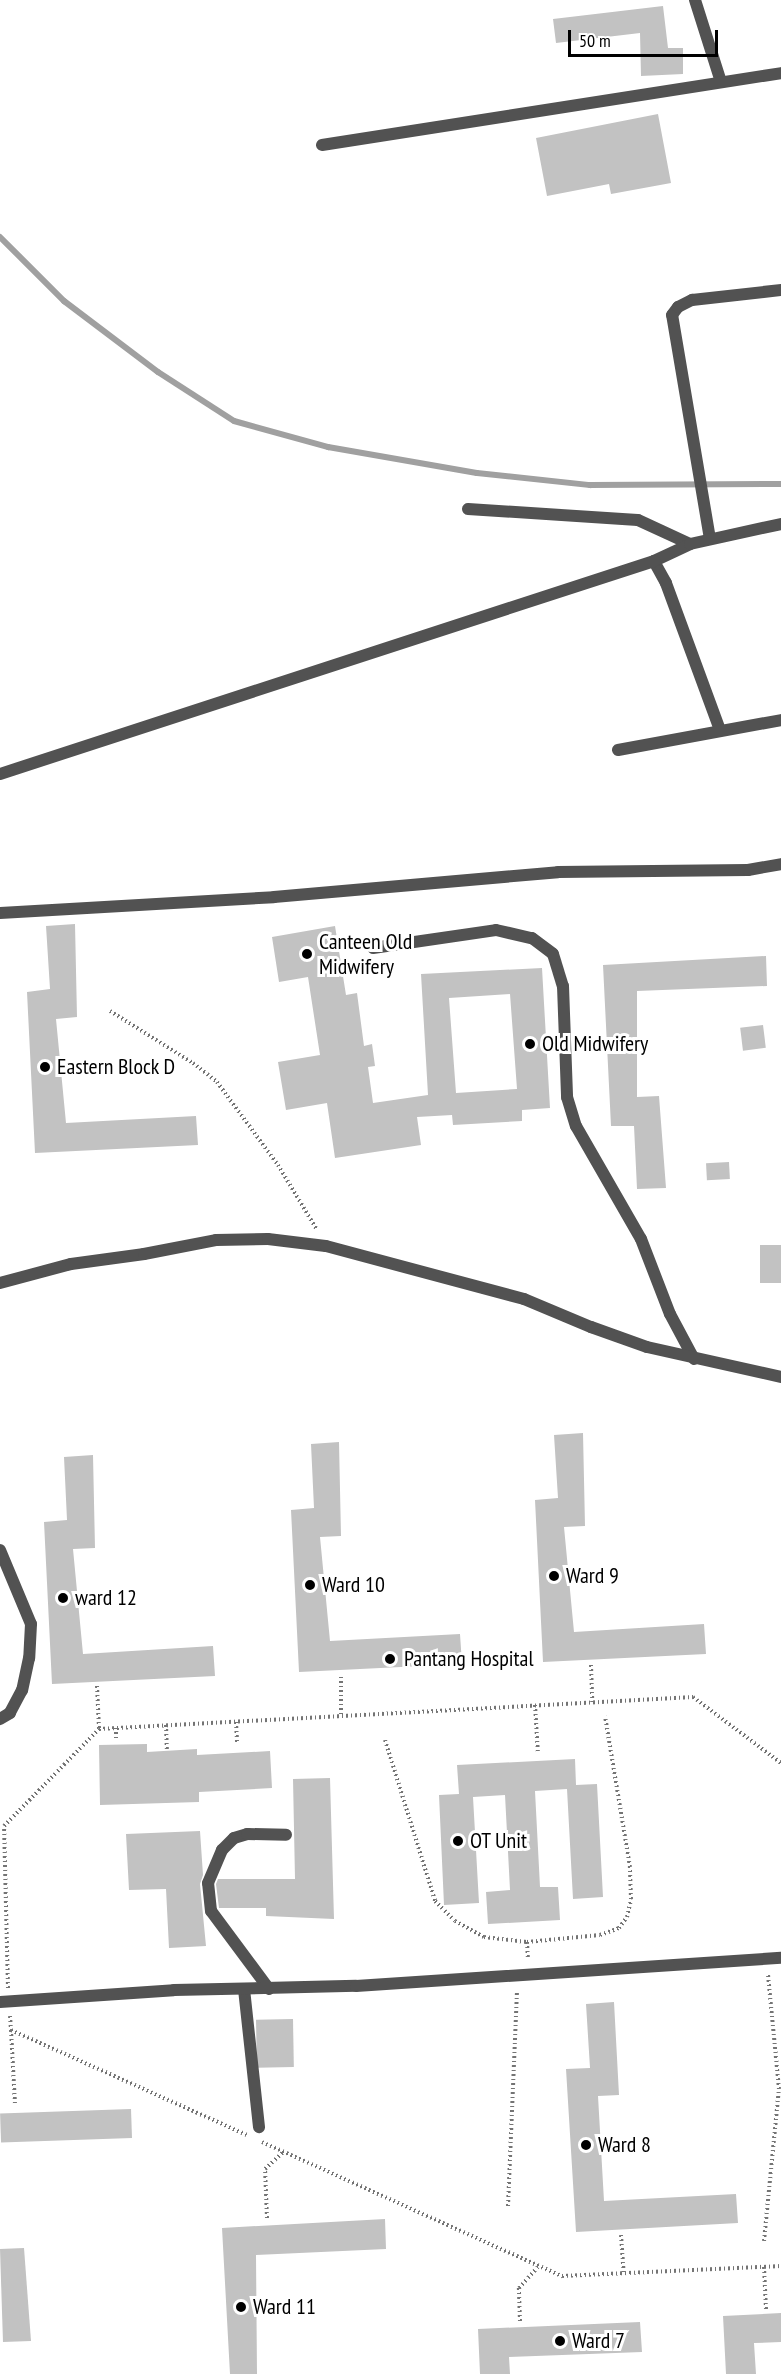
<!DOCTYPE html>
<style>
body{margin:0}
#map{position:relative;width:781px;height:2374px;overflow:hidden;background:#fff;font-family:"PT Sans Narrow",sans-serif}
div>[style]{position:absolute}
.stream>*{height:6px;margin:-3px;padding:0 3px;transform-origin:3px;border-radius:3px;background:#a0a0a0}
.building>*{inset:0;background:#c2c2c2;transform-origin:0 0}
.path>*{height:4px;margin-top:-2px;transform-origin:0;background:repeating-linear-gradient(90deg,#747474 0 1.5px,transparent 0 4.5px)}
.lane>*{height:12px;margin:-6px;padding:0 6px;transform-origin:6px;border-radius:6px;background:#525252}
.street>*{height:12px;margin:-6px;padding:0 6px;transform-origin:6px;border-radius:6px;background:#525252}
.dots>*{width:16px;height:16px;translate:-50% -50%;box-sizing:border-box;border:3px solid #fff;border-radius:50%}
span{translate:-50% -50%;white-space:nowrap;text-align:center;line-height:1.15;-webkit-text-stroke:6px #fff;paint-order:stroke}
.poi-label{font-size:22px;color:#000}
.left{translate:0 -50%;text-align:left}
.scale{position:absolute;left:568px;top:30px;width:150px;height:27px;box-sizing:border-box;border:3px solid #000;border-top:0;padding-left:8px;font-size:18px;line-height:21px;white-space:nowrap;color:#000;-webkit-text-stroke:4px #fff;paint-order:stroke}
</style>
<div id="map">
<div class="stream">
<div style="left:0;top:237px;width:91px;rotate:45deg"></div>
<div style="left:64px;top:301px;width:118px;rotate:37.1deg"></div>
<div style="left:158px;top:372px;width:90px;rotate:32.8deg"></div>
<div style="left:234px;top:421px;width:98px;rotate:15.5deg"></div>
<div style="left:328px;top:447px;width:151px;rotate:9.9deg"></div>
<div style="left:477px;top:473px;width:114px;rotate:6.1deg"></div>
<div style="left:590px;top:485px;width:191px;rotate:-0.3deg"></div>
</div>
<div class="building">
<div style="clip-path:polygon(663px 6px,668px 48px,683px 48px,683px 74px,641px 76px,640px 33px,556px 43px,553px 19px)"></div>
<div style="clip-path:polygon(658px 114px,671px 183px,611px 194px,609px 184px,547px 196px,536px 138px)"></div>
<div style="clip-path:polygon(75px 924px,77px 1017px,56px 1019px,66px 1123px,196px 1116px,198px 1145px,35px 1153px,27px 992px,50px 989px,46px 926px)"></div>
<div style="clip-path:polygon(evenodd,335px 926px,346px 995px,357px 993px,364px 1046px,372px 1044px,375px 1066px,368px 1067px,373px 1103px,428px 1095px,421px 974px,542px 968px,550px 1108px,522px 1110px,522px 1121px,453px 1125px,452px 1115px,417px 1117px,421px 1145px,335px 1158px,327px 1103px,286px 1110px,278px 1062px,320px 1055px,308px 977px,279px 982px,272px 937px,335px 926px,510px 994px,517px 1089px,456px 1093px,449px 998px,510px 994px)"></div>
<div style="clip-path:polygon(766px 956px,767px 986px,637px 991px,637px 1097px,659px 1096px,666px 1188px,637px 1189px,634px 1126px,611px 1126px,603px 965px)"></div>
<div style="left:763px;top:1025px;width:23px;height:23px;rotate:83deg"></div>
<div style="left:729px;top:1162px;width:17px;height:23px;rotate:87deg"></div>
<div style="left:760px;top:1245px;width:21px;height:38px"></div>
<div style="clip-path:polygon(583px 1433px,585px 1526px,564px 1527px,574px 1632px,704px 1624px,706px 1654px,543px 1662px,535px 1500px,558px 1498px,554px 1435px)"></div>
<div style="clip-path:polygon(339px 1442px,341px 1536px,320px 1537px,330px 1641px,460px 1634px,462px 1664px,299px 1672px,291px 1510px,314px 1508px,311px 1444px)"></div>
<div style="clip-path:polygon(93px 1455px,95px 1548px,73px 1549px,83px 1654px,213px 1646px,215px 1676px,52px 1684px,44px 1522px,67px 1520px,64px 1457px)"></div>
<div style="clip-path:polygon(147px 1744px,147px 1752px,197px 1749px,197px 1755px,270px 1751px,272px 1788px,199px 1792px,199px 1802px,100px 1805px,99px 1745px)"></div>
<div style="clip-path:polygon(575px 1759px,576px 1785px,597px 1784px,603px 1897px,573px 1899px,567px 1789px,535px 1791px,540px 1887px,558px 1887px,560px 1920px,488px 1924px,486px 1892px,510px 1890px,505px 1795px,473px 1797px,479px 1903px,444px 1905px,439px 1795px,459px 1794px,457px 1765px)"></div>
<div style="clip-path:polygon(330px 1778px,334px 1919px,266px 1916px,266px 1908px,219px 1908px,216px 1884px,218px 1879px,295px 1879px,293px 1779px)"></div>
<div style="clip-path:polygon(200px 1831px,203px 1875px,200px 1884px,206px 1946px,169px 1948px,166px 1889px,129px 1890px,126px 1834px)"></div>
<div style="clip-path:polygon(614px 2002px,619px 2095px,598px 2096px,604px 2201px,736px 2194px,738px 2223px,576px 2232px,566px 2069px,590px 2068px,586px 2004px)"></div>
<div style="left:293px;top:2019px;width:48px;height:37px;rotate:89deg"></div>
<div style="left:131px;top:2109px;width:29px;height:131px;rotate:88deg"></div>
<div style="clip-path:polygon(385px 2219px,386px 2249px,256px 2255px,257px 2374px,230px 2374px,222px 2228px)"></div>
<div style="clip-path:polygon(24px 2248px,31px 2341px,3px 2342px,0 2249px)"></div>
<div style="clip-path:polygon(781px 2313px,781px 2342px,754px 2343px,756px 2374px,726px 2374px,723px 2316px)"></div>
<div style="clip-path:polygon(640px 2322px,642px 2352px,509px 2357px,510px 2374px,480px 2374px,478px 2329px)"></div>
</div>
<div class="path">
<div style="left:110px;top:1011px;width:98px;rotate:32.1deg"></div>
<div style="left:193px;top:1063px;width:31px;rotate:38deg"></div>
<div style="left:217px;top:1082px;width:103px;rotate:53.7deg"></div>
<div style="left:278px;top:1165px;width:76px;rotate:59deg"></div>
<div style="left:591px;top:1665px;width:37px;rotate:88deg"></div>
<div style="left:341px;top:1677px;width:39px;rotate:90deg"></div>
<div style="left:97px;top:1686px;width:43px;rotate:87.3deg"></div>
<div style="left:535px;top:1705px;width:49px;rotate:86.5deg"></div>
<div style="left:236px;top:1722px;width:21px;rotate:87deg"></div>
<div style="left:166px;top:1725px;width:25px;rotate:88deg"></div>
<div style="left:116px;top:1728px;width:13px;rotate:90deg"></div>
<div style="left:385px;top:1740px;width:169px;rotate:72.7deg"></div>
<div style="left:435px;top:1901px;width:28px;rotate:45deg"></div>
<div style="left:455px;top:1921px;width:33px;rotate:29deg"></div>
<div style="left:484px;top:1937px;width:43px;rotate:6.6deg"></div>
<div style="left:527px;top:1942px;width:73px;rotate:-5.5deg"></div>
<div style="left:600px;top:1935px;width:20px;rotate:-20deg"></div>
<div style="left:619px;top:1928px;width:14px;rotate:-54deg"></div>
<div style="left:627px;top:1917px;width:18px;rotate:-77deg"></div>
<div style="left:631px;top:1899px;width:32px;rotate:-92deg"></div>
<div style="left:630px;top:1867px;width:153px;rotate:-99.4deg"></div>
<div style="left:527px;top:1942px;width:17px;rotate:87deg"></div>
<div style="left:8px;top:1988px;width:162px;rotate:-91.4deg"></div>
<div style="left:4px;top:1826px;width:136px;rotate:-45.6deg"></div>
<div style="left:99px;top:1729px;width:595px;rotate:-3.08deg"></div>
<div style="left:693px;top:1697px;width:110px;rotate:36.9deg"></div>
<div style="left:10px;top:2016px;width:14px;rotate:86deg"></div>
<div style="left:11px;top:2030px;width:258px;rotate:24deg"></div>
<div style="left:11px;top:2030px;width:74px;rotate:86.9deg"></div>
<div style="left:262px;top:2142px;width:329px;rotate:24.1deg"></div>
<div style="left:562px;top:2276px;width:219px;rotate:-2.6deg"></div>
<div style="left:508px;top:2206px;width:215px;rotate:-87.6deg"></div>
<div style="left:267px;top:2218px;width:49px;rotate:-92.3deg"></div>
<div style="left:265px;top:2169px;width:25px;rotate:-43deg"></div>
<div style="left:621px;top:2235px;width:39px;rotate:86deg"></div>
<div style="left:764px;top:2241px;width:153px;rotate:-84.4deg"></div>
<div style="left:779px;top:2089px;width:116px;rotate:-95.5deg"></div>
<div style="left:764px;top:2267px;width:43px;rotate:87.3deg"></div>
<div style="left:520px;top:2321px;width:33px;rotate:-92deg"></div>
<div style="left:519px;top:2288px;width:28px;rotate:-48deg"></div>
</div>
<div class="lane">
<div style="left:695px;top:0;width:86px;rotate:72.4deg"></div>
<div style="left:322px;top:145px;width:465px;rotate:-8.9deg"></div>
<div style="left:373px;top:948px;width:124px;rotate:-8.3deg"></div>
<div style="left:496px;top:930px;width:37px;rotate:13deg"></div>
<div style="left:532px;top:938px;width:26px;rotate:37deg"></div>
<div style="left:553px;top:954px;width:34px;rotate:73deg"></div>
<div style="left:563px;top:986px;width:111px;rotate:87.9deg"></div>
<div style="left:567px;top:1097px;width:30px;rotate:73deg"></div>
<div style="left:576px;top:1126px;width:130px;rotate:60.1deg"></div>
<div style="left:641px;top:1239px;width:80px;rotate:68.9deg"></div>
<div style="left:670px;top:1314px;width:51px;rotate:61.9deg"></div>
<div style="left:0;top:1283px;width:73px;rotate:-15deg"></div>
<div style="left:71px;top:1264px;width:74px;rotate:-7.8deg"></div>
<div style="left:144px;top:1254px;width:73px;rotate:-11deg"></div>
<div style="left:216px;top:1240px;width:52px;rotate:-1.1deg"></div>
<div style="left:268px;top:1239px;width:58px;rotate:6.9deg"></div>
<div style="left:326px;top:1246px;width:205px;rotate:15deg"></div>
<div style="left:524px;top:1299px;width:73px;rotate:22.7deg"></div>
<div style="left:591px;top:1327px;width:59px;rotate:19.7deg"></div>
<div style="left:647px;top:1347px;width:137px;rotate:12.6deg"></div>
<div style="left:0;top:1550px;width:80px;rotate:67.3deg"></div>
<div style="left:31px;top:1624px;width:34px;rotate:93deg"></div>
<div style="left:29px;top:1658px;width:33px;rotate:102deg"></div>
<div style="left:22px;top:1690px;width:26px;rotate:118deg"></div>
<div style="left:10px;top:1713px;width:12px;rotate:149deg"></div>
<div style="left:244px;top:1989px;width:139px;rotate:83.8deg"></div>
<div style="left:269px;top:1989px;width:97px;rotate:-126.6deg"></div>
<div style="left:211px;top:1911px;width:28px;rotate:-96deg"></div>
<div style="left:208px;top:1883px;width:36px;rotate:-67deg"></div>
<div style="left:222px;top:1850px;width:17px;rotate:-45deg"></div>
<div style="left:234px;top:1838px;width:14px;rotate:-17deg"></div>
<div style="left:247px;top:1834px;width:39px;rotate:1deg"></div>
<div style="left:0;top:2002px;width:174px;rotate:-3.9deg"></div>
<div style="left:174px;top:1990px;width:182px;rotate:-1.3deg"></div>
<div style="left:356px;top:1986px;width:426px;rotate:-3.8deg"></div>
</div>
<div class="street">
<div style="left:468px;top:509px;width:170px;rotate:3.7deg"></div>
<div style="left:638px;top:520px;width:57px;rotate:24.8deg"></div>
<div style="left:710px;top:539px;width:227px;rotate:-99.6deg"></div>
<div style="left:672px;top:315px;width:10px;rotate:-53deg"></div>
<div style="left:678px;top:307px;width:16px;rotate:-27deg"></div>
<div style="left:692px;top:300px;width:90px;rotate:-6.4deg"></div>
<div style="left:720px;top:730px;width:157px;rotate:-110.2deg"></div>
<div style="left:666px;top:583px;width:25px;rotate:-119deg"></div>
<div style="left:654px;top:561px;width:40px;rotate:-25deg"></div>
<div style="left:690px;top:544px;width:93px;rotate:-12.4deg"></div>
<div style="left:618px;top:750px;width:166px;rotate:-10.4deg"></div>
<div style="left:0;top:774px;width:688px;rotate:-18.04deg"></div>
<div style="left:0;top:913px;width:274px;rotate:-3.3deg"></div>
<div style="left:274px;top:897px;width:285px;rotate:-5deg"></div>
<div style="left:558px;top:872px;width:190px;rotate:-0.6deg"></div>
<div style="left:748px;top:870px;width:34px;rotate:-10deg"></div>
</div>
<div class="dots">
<div style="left:307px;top:954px;background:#000"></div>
<div style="left:530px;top:1044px;background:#000"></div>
<div style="left:45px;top:1067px;background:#000"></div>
<div style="left:554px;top:1576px;background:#000"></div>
<div style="left:310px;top:1585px;background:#000"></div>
<div style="left:63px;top:1598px;background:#000"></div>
<div style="left:390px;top:1659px;background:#000"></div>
<div style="left:458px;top:1841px;background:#000"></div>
<div style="left:586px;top:2145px;background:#000"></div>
<div style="left:241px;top:2307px;background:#000"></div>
<div style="left:560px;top:2341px;background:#000"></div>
</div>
<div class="poi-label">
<span class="left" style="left:319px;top:954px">Canteen Old<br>Midwifery</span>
<span class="left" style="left:542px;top:1044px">Old Midwifery</span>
<span class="left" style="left:57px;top:1067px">Eastern Block D</span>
<span class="left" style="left:566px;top:1576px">Ward 9</span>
<span class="left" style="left:322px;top:1585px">Ward 10</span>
<span class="left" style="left:75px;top:1598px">ward 12</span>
<span class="left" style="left:404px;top:1659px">Pantang Hospital</span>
<span class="left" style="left:470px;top:1841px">OT Unit</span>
<span class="left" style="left:598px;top:2145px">Ward 8</span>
<span class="left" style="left:253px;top:2307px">Ward 11</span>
<span class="left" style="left:572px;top:2341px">Ward 7</span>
</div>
<div class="scale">50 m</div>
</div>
